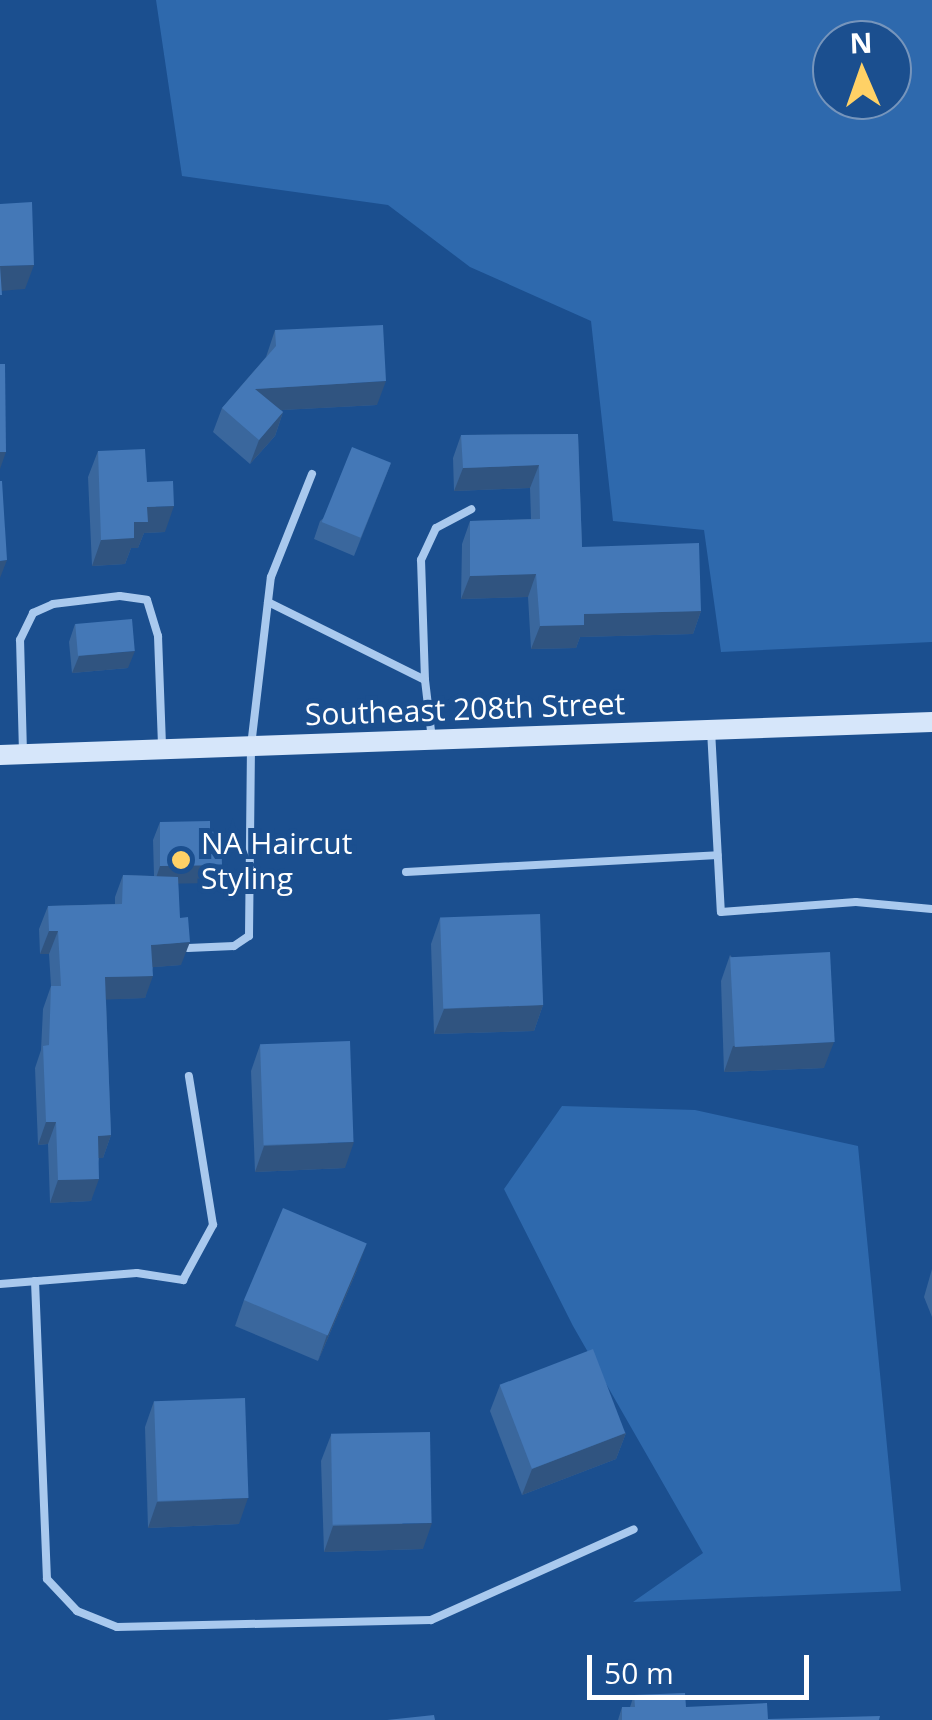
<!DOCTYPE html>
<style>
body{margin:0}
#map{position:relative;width:932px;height:1720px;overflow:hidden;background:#1b4f8f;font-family:"Open Sans",sans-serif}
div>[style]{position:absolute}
.green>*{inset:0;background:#2e69ad}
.lane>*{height:8px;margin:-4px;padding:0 4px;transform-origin:4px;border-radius:4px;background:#a9c9ee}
.secondary>*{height:20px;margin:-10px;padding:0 10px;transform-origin:10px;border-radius:10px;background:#d6e6fa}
.wall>*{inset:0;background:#3a679d}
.shaded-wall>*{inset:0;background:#305480}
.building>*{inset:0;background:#4478b7;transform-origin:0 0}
.dots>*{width:28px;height:28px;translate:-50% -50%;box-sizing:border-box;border:5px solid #1b4f8f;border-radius:50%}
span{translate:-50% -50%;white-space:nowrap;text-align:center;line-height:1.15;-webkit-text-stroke:10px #1b4f8f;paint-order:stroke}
.street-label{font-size:30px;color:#fff}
.poi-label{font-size:30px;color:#fff}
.left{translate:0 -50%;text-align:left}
.north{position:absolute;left:812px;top:20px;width:100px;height:100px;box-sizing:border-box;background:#1b4f8f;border:2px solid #7695bc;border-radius:50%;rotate:358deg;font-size:28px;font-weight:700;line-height:40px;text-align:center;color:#fff}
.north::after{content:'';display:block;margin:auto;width:35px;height:45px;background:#ffd166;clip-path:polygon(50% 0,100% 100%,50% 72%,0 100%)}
.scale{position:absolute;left:587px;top:1655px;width:222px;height:45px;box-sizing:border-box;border:5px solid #fff;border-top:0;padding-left:12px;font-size:30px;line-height:35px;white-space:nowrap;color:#fff;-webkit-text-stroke:8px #1b4f8f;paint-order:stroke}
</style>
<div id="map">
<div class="green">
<div style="clip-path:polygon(evenodd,156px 0,932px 0,932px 642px,721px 652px,704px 530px,613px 521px,591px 321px,470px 267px,388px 205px,182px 176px,156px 0,892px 40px,892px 100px,832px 100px,832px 40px,892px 40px)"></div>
<div style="clip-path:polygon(562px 1106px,695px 1110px,858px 1146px,901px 1591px,633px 1602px,703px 1553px,573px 1326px,504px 1189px)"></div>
</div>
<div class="lane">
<div style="left:268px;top:602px;width:175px;rotate:26.4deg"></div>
<div style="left:425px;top:680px;width:60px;rotate:83.3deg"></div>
<div style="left:425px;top:680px;width:120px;rotate:-91.9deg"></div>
<div style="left:421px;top:560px;width:35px;rotate:-65deg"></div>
<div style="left:436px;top:528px;width:40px;rotate:-28deg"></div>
<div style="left:711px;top:730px;width:182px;rotate:86.9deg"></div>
<div style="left:721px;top:912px;width:135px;rotate:-4.2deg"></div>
<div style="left:856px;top:902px;width:76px;rotate:5.3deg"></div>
<div style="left:23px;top:753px;width:113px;rotate:-91.5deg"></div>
<div style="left:20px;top:640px;width:30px;rotate:-64deg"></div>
<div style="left:33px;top:613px;width:22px;rotate:-24deg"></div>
<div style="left:53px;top:604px;width:67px;rotate:-6.8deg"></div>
<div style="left:120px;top:596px;width:27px;rotate:8deg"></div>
<div style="left:147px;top:600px;width:38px;rotate:73deg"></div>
<div style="left:158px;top:636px;width:109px;rotate:87.9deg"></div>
<div style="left:406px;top:872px;width:312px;rotate:-3.1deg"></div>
<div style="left:188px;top:948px;width:46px;rotate:-2.5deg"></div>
<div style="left:234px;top:946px;width:18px;rotate:-34deg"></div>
<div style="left:249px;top:936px;width:190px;rotate:-89.4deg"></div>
<div style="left:251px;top:746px;width:170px;rotate:-83.3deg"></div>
<div style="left:271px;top:577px;width:111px;rotate:-68.3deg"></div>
<div style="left:35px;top:1281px;width:298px;rotate:87.7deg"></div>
<div style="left:47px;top:1579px;width:44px;rotate:46.8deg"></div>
<div style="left:77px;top:1611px;width:43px;rotate:21.8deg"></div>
<div style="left:117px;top:1627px;width:314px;rotate:-1.3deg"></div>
<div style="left:431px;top:1620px;width:222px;rotate:-24.1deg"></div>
<div style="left:0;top:1284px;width:137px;rotate:-4.6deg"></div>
<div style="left:137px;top:1273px;width:47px;rotate:8.7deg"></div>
<div style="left:183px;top:1280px;width:63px;rotate:-61.4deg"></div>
<div style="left:213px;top:1225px;width:151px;rotate:-99.2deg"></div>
</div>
<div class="secondary">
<div style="left:0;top:755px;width:933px;rotate:-2.03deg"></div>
</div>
<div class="wall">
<div style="clip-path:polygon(275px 330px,377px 405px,281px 410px,283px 412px,275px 436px,250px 464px,213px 432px,222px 408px,266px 357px)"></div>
<div style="clip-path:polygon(578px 434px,582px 547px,701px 611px,693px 634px,580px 637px,576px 648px,531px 649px,528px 597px,461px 599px,462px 544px,470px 521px,531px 519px,530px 488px,454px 491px,453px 458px,461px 435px)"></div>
<div style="clip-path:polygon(98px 451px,147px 482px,165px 532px,144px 533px,138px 548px,131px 548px,125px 564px,92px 566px,88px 477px)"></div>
<div style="clip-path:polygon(391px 463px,354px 556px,314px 539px,320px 521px)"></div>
<div style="clip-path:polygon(75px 624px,128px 668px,72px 673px,69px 642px)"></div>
<div style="clip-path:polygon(160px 822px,210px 832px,222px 865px,215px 883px,178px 883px,181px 965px,153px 967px,145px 998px,106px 999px,111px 1135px,103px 1158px,99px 1158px,91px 1201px,50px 1203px,48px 1144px,38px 1145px,35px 1068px,41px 1050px,43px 1009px,51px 986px,49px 954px,40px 954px,39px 929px,48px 906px,115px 904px,115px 897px,123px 875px,154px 876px,153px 840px)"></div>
<div style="clip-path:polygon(440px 918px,543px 1005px,534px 1031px,434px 1034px,431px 944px)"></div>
<div style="clip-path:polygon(730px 955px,824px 1068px,724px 1072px,721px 981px)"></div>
<div style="clip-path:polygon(260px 1045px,345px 1168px,255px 1172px,251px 1071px)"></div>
<div style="clip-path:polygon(932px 1269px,932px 1317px,924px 1297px)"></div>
<div style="clip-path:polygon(357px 1270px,318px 1361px,235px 1326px,244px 1300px)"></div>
<div style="clip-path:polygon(500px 1385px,626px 1433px,616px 1459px,522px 1495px,490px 1411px)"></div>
<div style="clip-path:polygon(154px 1401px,239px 1524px,148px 1528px,145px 1427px)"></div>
<div style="clip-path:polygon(331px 1435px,423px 1549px,324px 1552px,321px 1461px)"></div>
<div style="clip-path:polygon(634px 1695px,686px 1707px,768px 1719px,879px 1720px,618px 1720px,622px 1707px,630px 1707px)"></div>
</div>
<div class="shaded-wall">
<div style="clip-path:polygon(34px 265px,25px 289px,0 291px,0 266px)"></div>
<div style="clip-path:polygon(386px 381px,377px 405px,246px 412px,255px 389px)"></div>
<div style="clip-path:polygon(283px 412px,275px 436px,250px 464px,259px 440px)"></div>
<div style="clip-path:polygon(0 452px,6px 452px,0 469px)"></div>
<div style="clip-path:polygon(539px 465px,530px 488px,454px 491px,463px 468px)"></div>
<div style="clip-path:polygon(174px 506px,165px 532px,144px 533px,138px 548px,131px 548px,125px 564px,92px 566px,101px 540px,134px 522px,147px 507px)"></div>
<div style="clip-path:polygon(7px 560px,0 578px,0 561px)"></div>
<div style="clip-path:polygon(536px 574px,528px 597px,461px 599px,470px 576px)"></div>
<div style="clip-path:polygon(701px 611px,693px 634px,580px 637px,576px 648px,531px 649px,540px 626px,584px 614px)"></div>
<div style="clip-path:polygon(135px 651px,128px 668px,72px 673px,79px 656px)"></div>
<div style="clip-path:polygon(222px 865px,215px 883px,154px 884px,160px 866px)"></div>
<div style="clip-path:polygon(49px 931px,58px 931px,49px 954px,40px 954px)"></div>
<div style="clip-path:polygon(190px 942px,181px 965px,143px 968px,151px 945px)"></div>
<div style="clip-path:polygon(153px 976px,145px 998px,97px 1000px,105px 977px)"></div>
<div style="clip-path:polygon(543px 1005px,534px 1031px,434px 1034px,444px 1009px)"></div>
<div style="clip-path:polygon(834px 1042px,824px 1068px,724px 1072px,733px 1046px)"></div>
<div style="clip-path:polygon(46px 1122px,56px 1122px,48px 1144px,38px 1145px)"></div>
<div style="clip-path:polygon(111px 1135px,103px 1158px,90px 1158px,98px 1136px)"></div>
<div style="clip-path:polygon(354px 1142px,345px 1168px,255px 1172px,264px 1146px)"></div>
<div style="clip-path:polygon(99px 1179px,91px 1201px,50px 1203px,58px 1180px)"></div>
<div style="clip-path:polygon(367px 1244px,357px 1270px,318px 1361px,327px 1335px)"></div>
<div style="clip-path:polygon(626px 1433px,616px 1459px,522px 1495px,532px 1469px)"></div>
<div style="clip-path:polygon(248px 1498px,239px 1524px,148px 1528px,157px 1502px)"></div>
<div style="clip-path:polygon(432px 1523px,423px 1549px,324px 1552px,333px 1526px)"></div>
</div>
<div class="building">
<div style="clip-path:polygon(32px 202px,34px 265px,0 266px,2px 295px,0 295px,0 204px)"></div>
<div style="clip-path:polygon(383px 325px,386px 381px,255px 389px,283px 412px,259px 440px,222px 408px,276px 346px,275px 330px)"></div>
<div style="clip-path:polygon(0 364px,5px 364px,6px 452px,0 452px)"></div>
<div style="clip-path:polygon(578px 434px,582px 547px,699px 543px,701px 611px,584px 614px,584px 625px,540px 626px,536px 574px,470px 576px,470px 521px,540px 519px,539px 465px,463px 468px,461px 435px)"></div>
<div style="left:352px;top:447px;width:42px;height:81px;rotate:22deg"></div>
<div style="clip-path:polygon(145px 449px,147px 482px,173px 481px,174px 506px,147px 507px,148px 522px,134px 522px,134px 538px,101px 540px,98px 451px)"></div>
<div style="clip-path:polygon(0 481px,2px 481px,7px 560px,0 561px)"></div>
<div style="left:132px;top:619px;width:32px;height:57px;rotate:85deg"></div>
<div style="clip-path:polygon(210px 821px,210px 832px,221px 831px,222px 865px,160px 866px,160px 822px)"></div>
<div style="clip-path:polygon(123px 875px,178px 877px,180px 918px,188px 917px,190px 942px,151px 945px,153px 976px,105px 977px,111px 1135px,98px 1136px,99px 1179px,58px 1180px,56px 1122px,46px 1122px,43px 1046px,49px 1045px,51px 986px,61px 986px,58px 931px,49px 931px,48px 906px,122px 904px)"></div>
<div style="left:540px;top:914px;width:91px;height:100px;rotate:88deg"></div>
<div style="left:830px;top:952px;width:90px;height:100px;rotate:87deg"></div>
<div style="left:350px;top:1041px;width:101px;height:90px;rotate:88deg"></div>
<div style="left:283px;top:1208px;width:91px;height:100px;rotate:23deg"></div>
<div style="left:593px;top:1349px;width:90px;height:100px;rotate:69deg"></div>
<div style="left:245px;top:1398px;width:100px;height:91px;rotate:88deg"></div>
<div style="left:430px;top:1432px;width:91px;height:99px;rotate:89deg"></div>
<div style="clip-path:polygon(685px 1693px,686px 1707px,767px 1703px,768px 1719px,880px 1716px,879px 1720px,622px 1720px,622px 1707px,635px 1707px,634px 1695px)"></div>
<div style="clip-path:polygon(434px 1715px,435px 1720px,387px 1720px)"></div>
</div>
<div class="dots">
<div style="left:181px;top:860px;background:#ffd166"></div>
</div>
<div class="street-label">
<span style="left:465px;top:709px;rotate:-2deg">Southeast 208th Street</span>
</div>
<div class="poi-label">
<span class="left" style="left:201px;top:860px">NA Haircut<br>Styling</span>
</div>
<div class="north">N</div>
<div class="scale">50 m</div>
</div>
